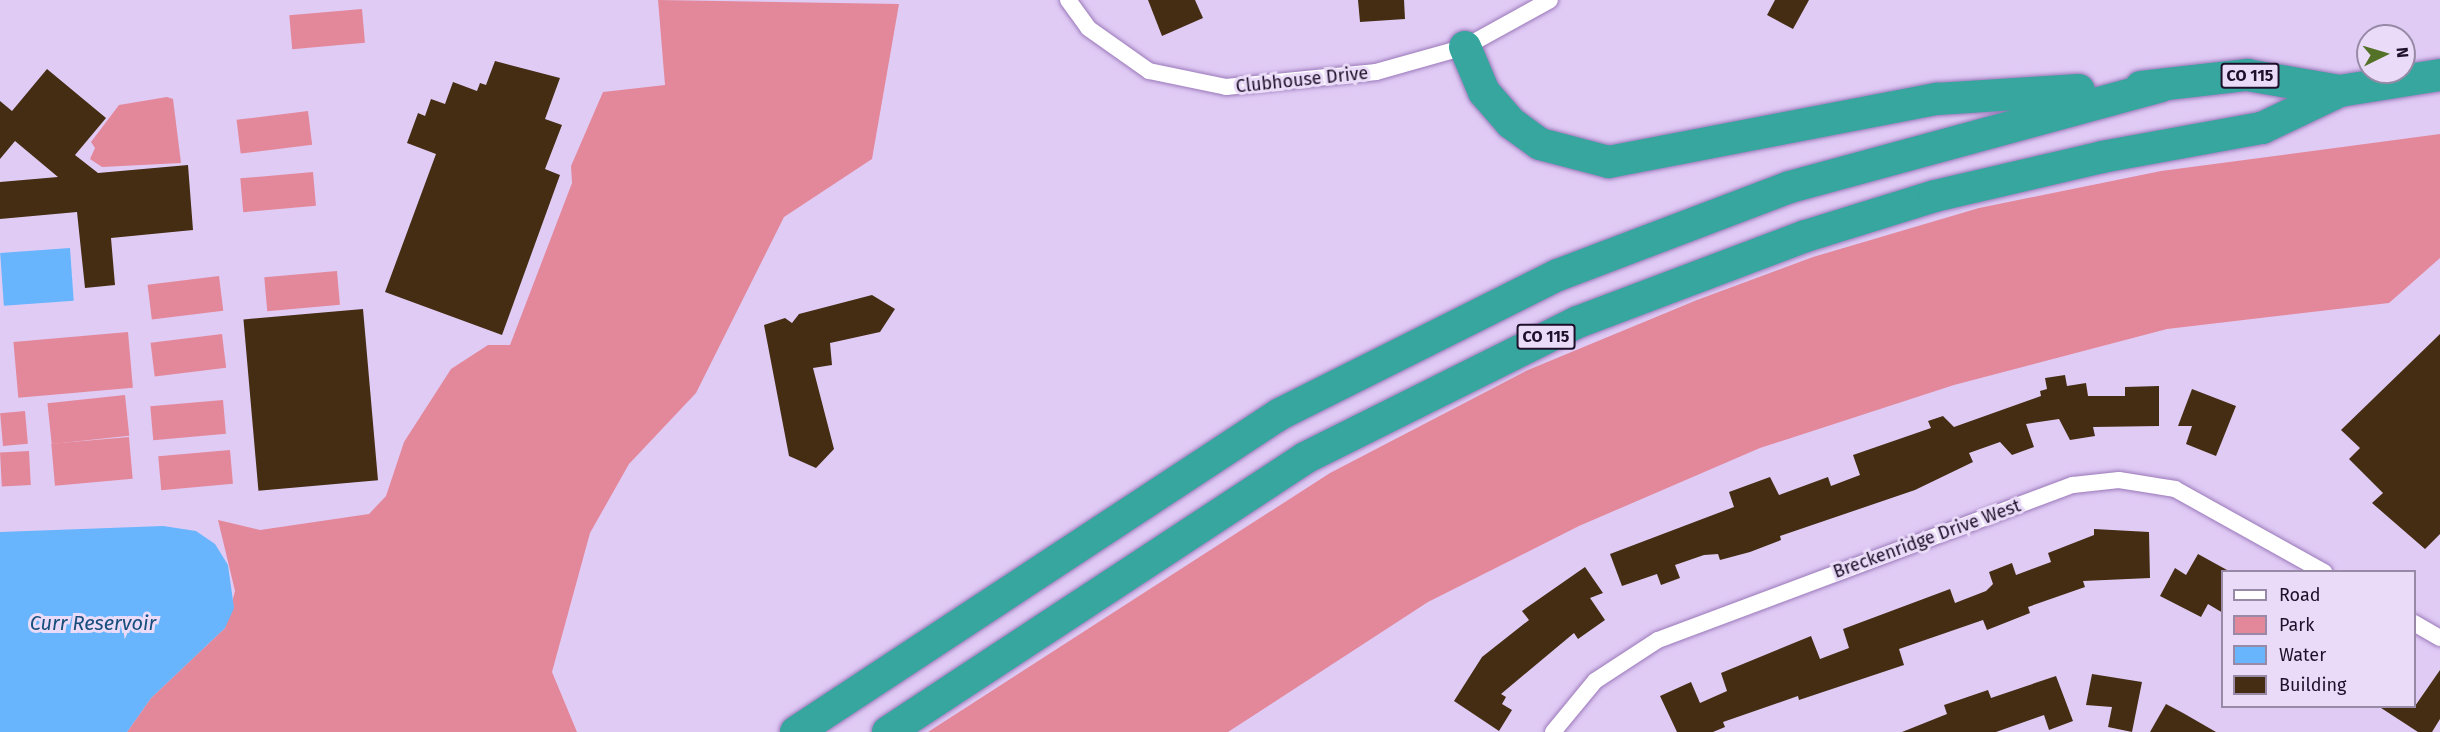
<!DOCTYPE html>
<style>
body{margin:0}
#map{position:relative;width:2440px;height:732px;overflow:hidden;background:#e0cbf5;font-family:"Fira Sans",sans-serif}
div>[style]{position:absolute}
.green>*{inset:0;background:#e3889a;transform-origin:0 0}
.water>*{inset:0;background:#68b5fd;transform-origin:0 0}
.building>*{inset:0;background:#442d13;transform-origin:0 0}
.roads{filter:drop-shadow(0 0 2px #9a78b9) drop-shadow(0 0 2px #9a78b9)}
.street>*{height:16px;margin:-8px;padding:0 8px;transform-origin:8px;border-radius:8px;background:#fff}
.highway>*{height:32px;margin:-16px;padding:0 16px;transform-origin:16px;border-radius:16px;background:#36a69e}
span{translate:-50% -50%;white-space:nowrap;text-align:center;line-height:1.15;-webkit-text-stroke:6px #eadbf8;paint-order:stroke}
.shield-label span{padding:2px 4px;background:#eadbf8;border:2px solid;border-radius:4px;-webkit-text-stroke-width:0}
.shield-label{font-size:16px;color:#1e102a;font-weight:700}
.street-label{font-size:18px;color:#1e102a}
.water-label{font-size:20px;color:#174e7c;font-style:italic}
.legend{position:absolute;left:2221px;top:570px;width:195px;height:138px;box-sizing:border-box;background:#eadbf8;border:2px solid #988aa6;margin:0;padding:8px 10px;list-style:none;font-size:18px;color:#1e102a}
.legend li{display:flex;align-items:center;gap:12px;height:30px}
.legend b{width:30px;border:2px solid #988aa6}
.north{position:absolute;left:2356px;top:24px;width:60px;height:60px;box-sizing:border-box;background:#eadbf8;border:2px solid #988aa6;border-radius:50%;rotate:85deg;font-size:16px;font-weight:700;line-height:24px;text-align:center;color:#1e102a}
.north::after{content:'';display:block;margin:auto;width:21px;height:27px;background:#547227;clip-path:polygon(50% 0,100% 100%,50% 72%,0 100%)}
</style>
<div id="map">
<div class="green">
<div style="clip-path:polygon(658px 0,899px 4px,872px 159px,784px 217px,696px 393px,629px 464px,590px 533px,552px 672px,577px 732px,127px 732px,151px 698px,225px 628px,235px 591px,218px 520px,260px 530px,369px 514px,386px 496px,404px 442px,451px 369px,488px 345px,510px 345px,572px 183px,571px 166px,603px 92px,665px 85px)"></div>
<div style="left:362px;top:9px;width:34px;height:73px;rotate:85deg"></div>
<div style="clip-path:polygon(167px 97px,173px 99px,181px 163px,102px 167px,90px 159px,95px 148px,91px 142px,119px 105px)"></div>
<div style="left:308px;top:111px;width:34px;height:72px;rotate:83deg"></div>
<div style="clip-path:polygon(2440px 134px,2440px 258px,2389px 303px,2167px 329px,1954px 385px,1760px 448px,1579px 526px,1428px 602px,1228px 732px,928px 732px,1330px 473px,1528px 370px,1697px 300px,1813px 257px,1979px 208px,2161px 171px)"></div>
<div style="left:313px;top:172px;width:34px;height:73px;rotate:85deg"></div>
<div style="left:337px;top:271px;width:34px;height:73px;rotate:85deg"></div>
<div style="left:219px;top:276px;width:35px;height:72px;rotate:83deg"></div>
<div style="left:128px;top:332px;width:56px;height:115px;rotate:85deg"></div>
<div style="left:222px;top:334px;width:34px;height:72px;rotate:83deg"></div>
<div style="left:125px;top:395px;width:41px;height:78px;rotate:84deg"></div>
<div style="left:223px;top:400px;width:34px;height:73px;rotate:85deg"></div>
<div style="left:25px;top:411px;width:33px;height:25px;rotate:85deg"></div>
<div style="left:129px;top:437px;width:42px;height:78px;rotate:85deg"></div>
<div style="left:230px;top:450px;width:34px;height:72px;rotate:85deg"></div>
<div style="left:29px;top:451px;width:34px;height:29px;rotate:87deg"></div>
</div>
<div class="water">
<div style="left:70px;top:248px;width:53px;height:70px;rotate:86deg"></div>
<div style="clip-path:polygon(163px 526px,196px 531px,215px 544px,228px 565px,234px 608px,225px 628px,151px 698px,127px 732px,0 732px,0 532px)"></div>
</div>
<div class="building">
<div style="clip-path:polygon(1148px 0,1195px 0,1203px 18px,1162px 36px)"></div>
<div style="clip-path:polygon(1358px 0,1404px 0,1405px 19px,1360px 22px)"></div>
<div style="clip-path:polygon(1775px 0,1809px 0,1793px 29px,1767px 15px)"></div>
<div style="clip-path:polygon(495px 61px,560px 78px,545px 119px,562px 125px,545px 169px,560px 175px,502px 335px,385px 292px,436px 154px,407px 143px,418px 113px,425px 116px,431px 99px,445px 104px,453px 82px,477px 91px,480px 83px,486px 85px)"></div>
<div style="clip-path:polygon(47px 69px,106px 118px,75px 155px,98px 173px,188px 165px,193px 230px,111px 238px,115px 285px,85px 288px,77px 212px,0 219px,0 182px,58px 177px,15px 141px,0 159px,0 101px,12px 111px)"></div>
<div style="clip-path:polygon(872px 295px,895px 309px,880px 332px,830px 343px,832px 365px,813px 368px,834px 449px,816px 468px,789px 456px,764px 325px,785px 318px,792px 323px,799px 314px)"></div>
<div style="left:363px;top:309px;width:172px;height:120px;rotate:85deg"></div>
<div style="clip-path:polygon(2440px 334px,2440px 534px,2425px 549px,2372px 503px,2383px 493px,2349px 459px,2360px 448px,2341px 430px)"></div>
<div style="clip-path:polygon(2065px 375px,2067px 386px,2086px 383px,2088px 396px,2125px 396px,2125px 387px,2159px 386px,2159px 426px,2093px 427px,2095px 436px,2070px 440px,2059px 419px,2026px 424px,2034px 447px,2012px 455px,2000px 442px,1969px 453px,1973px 462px,1915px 490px,1780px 536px,1781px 540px,1750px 552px,1720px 560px,1718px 554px,1704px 555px,1675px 565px,1680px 578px,1661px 585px,1657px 574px,1622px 586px,1610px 554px,1734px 507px,1729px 492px,1770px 477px,1779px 495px,1828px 477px,1831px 486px,1860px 475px,1853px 455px,1931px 428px,1928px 421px,1943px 416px,1954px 427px,2041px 396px,2040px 391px,2047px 389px,2045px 378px)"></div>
<div style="clip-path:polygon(2192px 389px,2236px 406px,2216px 456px,2186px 444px,2192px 426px,2178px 426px)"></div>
<div style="clip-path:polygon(2094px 529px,2149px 532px,2150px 578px,2083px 581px,2085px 587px,2028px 607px,2030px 613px,1987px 630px,1983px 620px,1899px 649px,1904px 665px,1799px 700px,1798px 696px,1723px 722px,1725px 727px,1713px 732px,1677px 732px,1660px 696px,1691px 682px,1700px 703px,1727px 691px,1721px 673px,1811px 636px,1820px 659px,1849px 648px,1843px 629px,1950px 589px,1955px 603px,1986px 591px,1993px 584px,1989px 572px,2012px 563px,2016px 575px,2051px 562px,2048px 553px,2094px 535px)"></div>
<div style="clip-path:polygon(2198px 554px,2227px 570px,2223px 572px,2223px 613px,2208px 604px,2201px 617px,2160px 596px,2175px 568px,2186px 575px)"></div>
<div style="clip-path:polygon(1585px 567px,1603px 593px,1590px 598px,1605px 620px,1578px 639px,1574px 633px,1501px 694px,1506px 697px,1502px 704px,1512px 710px,1499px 731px,1454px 701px,1482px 657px,1529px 620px,1522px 611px)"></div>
<div style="clip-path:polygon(2440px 670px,2440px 719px,2432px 732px,2418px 732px,2378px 706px,2415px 706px)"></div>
<div style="clip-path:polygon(2092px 674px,2142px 682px,2132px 732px,2108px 727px,2112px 707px,2086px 705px)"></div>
<div style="clip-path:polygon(2056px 676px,2073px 721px,2049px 730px,2044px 715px,1996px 732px,1902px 732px,1947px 714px,1944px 705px,1988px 690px,1991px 698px)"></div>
<div style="clip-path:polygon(2166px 704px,2183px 713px,2216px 732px,2150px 732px)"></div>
</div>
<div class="roads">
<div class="street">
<div style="left:1068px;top:0;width:34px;rotate:54deg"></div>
<div style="left:1088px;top:28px;width:75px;rotate:35.2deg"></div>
<div style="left:1149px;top:71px;width:79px;rotate:11.7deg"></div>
<div style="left:1226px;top:87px;width:151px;rotate:-5.7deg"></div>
<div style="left:1376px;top:72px;width:92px;rotate:-15.7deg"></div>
<div style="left:1465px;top:47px;width:97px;rotate:-28.9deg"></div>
<div style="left:2414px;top:623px;width:30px;rotate:30deg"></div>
<div style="left:1553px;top:732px;width:66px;rotate:-50.5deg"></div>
<div style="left:1595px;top:681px;width:75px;rotate:-33.1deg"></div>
<div style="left:1658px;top:640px;width:443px;rotate:-20.5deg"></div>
<div style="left:2073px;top:485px;width:46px;rotate:-6.2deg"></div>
<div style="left:2119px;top:480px;width:57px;rotate:9.1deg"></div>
<div style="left:2175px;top:489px;width:171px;rotate:29.1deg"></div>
</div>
<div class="highway">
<div style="left:1465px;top:47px;width:49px;rotate:67.1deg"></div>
<div style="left:1484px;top:92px;width:41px;rotate:48.9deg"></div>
<div style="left:1511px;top:123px;width:36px;rotate:36deg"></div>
<div style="left:1540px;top:144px;width:71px;rotate:14.6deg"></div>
<div style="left:1609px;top:162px;width:334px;rotate:-10.9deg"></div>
<div style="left:1937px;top:99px;width:142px;rotate:-3.6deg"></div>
<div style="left:2141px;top:87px;width:107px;rotate:-6.5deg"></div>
<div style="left:2247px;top:75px;width:94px;rotate:9.8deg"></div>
<div style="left:796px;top:732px;width:579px;rotate:-33.31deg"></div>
<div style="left:1280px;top:414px;width:311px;rotate:-26.6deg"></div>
<div style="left:1558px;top:275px;width:248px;rotate:-20.8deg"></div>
<div style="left:1790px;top:187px;width:385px;rotate:-15.2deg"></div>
<div style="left:888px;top:732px;width:499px;rotate:-33.3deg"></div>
<div style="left:1305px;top:458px;width:305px;rotate:-26.5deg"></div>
<div style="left:1578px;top:322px;width:244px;rotate:-20.7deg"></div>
<div style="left:1806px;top:236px;width:135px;rotate:-17.2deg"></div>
<div style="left:1935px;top:196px;width:171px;rotate:-13.1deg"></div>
<div style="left:2102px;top:157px;width:163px;rotate:-10.3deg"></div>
<div style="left:2262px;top:128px;width:86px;rotate:-25.4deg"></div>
<div style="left:2340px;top:91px;width:101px;rotate:-9.1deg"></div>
</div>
</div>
<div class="shield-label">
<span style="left:2250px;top:76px">CO 115</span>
<span style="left:1546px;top:337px">CO 115</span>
</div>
<div class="street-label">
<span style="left:1302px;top:80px;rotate:-6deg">Clubhouse Drive</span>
<span style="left:1927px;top:539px;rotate:-20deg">Breckenridge Drive West</span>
</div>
<div class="water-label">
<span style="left:93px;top:623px">Curr Reservoir</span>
</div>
<ul class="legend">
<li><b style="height:8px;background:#fff"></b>Road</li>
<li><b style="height:16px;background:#e3889a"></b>Park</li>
<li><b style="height:16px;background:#68b5fd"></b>Water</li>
<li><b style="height:16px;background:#442d13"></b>Building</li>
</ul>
<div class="north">N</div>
</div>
